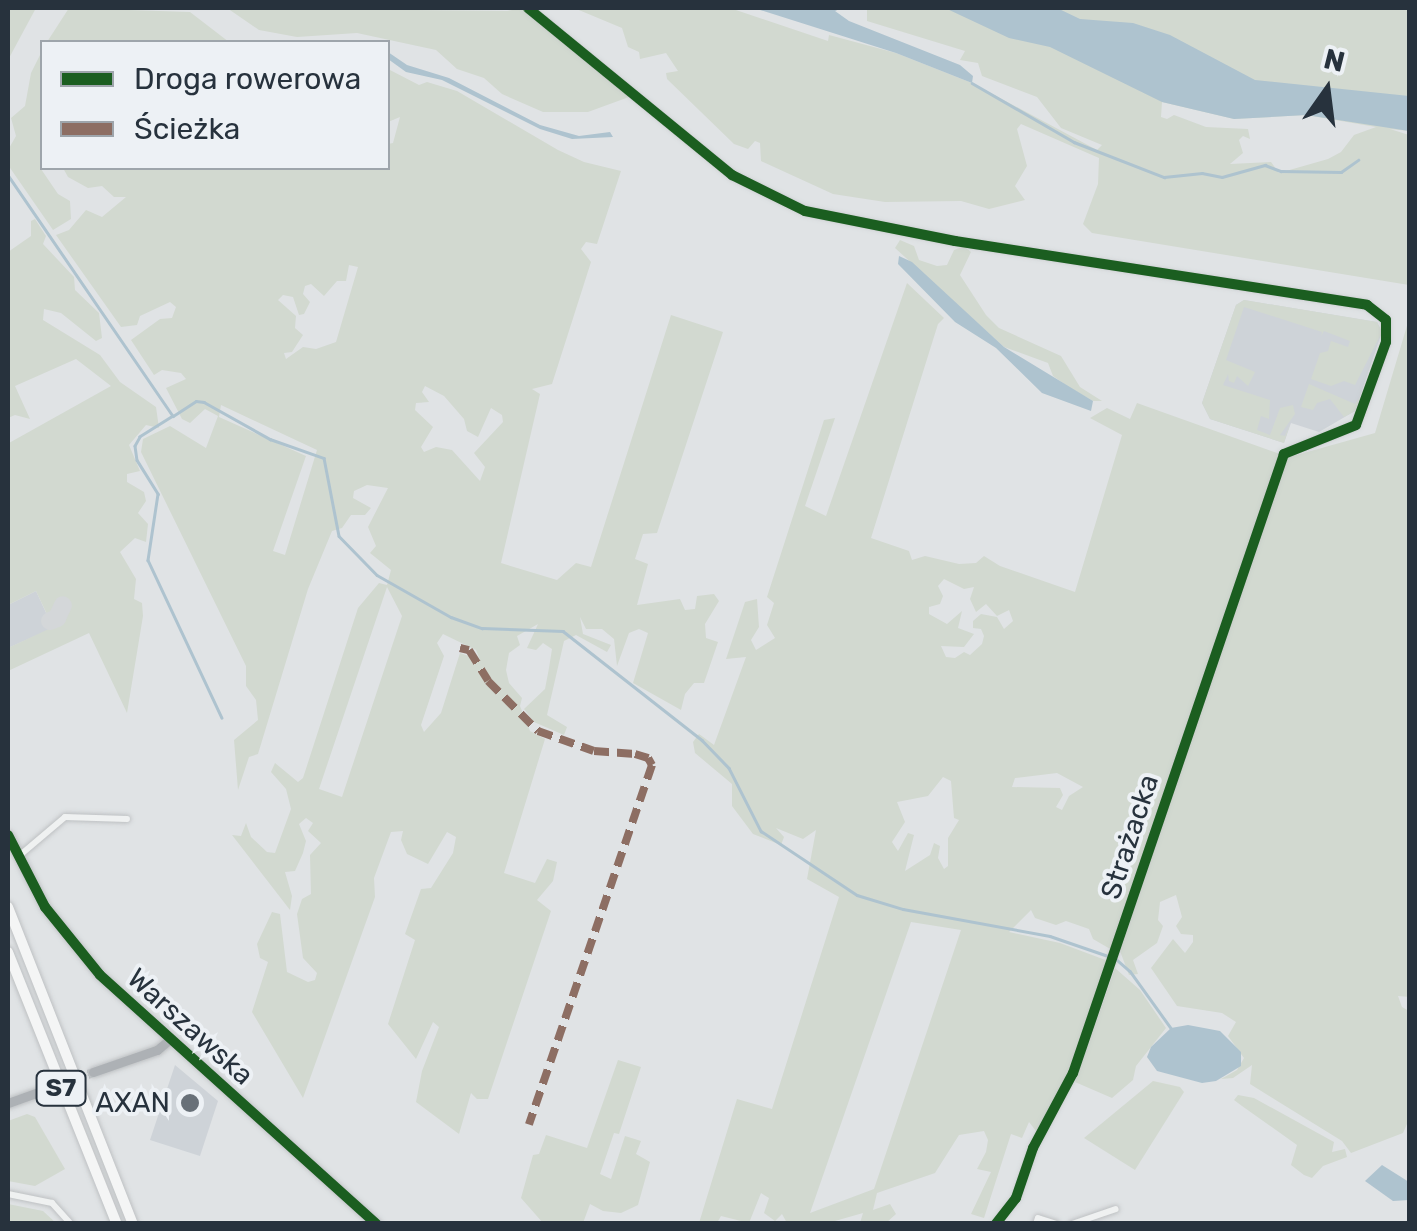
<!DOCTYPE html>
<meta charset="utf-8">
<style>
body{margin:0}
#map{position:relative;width:1417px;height:1231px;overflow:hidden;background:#e0e3e5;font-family:Rubik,sans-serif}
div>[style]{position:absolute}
.built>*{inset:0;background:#ced3d8}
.green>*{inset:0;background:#d2d9d0}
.water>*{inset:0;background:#aec3cf}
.stream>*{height:2.5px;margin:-1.25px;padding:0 1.25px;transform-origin:1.25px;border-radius:1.25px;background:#aec3cf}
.taxiway>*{height:18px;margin:-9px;padding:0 9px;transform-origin:9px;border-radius:9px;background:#d4d7d9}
.secondary-tunnel>*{height:9px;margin-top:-4.5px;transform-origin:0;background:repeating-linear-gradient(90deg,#bbc0c3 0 9px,transparent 0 13.5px)}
.roads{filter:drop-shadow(0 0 2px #bec1c3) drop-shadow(0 0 2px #bec1c3)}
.street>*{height:6px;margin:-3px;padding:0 3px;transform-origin:3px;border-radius:3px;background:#eff1f1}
.secondary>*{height:9px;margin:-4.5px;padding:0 4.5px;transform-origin:4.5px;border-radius:4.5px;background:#adb1b5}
.highway>*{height:10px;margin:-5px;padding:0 5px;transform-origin:5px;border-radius:5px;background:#f4f5f5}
.quiet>*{height:8px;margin-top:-4px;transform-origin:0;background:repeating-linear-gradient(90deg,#8d6e63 0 15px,transparent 0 23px)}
.cycleway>*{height:10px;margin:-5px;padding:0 5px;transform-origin:5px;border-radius:5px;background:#1b5e20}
.dots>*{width:28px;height:28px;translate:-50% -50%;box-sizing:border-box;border:5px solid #edf1f5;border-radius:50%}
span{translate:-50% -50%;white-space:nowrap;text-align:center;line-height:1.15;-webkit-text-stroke:8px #edf1f5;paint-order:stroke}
.shield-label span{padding:2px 8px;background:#edf1f5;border:2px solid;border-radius:8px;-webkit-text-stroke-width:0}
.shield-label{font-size:25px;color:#27323d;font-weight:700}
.street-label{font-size:28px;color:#27323d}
.poi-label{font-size:28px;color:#27323d}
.right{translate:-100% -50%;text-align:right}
.frame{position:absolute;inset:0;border:10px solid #27323d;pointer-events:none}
.legend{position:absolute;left:40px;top:40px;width:350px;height:130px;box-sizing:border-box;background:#edf1f5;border:2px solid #9ea5ab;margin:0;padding:12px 18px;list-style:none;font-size:30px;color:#27323d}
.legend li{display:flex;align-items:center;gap:20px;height:50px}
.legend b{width:50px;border:2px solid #9ea5ab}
.north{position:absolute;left:1277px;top:40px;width:100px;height:100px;-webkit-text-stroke:8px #edf1f5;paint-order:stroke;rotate:14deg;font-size:28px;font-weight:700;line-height:40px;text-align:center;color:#27323d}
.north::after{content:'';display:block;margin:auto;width:35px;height:45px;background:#27323d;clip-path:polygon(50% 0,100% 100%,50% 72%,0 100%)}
</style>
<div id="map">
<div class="built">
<div style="clip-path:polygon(1244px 300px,1377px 322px,1382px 332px,1355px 411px,1319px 432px,1291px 423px,1284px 443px,1210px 419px,1202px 403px,1236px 305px)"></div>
<div style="clip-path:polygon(36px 591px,53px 628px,8px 648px,8px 605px)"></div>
<div style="clip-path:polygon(175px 1065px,218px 1101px,200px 1156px,150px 1140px)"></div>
</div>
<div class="green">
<div style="clip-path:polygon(8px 8px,36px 8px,8px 60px)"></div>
<div style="clip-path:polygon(69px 8px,190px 12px,229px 42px,47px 42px)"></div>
<div style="clip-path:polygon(227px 8px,507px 11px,524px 8px,629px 97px,588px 112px,543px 112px,502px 94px,484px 78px,457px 69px,436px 50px,357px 33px,297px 37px,259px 30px)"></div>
<div style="clip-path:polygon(evenodd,574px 8px,730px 8px,828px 41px,829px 35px,896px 53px,972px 83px,1097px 150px,1102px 145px,1061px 128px,1037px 97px,982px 76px,978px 63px,960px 60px,965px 51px,867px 21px,867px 8px,1409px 8px,1409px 131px,1390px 129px,1409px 135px,1409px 285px,1092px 233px,1083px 224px,1098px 184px,1099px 158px,1021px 124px,1017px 129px,1027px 166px,1015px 186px,1025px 200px,989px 209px,961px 201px,885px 202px,833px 194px,761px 161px,760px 143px,755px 141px,748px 149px,734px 144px,667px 79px,666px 73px,678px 71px,666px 53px,640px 59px,639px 52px,628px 47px,622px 28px,574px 8px,1162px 102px,1234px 119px,1306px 115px,1376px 127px,1354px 135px,1341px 152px,1328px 159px,1279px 173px,1271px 162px,1230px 164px,1243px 153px,1239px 140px,1243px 136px,1250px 139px,1248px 129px,1206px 127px,1174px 115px,1167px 119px,1161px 117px,1162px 102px)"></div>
<div style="clip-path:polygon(42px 51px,41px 169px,58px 194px,70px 201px,71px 219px,53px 230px,8px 165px,8px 150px,16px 136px,11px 118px,25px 106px,31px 73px)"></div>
<div style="clip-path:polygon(evenodd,388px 69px,419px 85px,427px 82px,457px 91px,558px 150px,584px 162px,621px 171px,597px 244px,586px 242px,581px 249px,591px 262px,552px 384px,532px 389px,540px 394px,501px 563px,557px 580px,576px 563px,591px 567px,671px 315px,723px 332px,657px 533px,643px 534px,635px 559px,648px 564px,637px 605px,680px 599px,685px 610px,695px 609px,697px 596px,714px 594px,719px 601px,705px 624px,706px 638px,718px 642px,704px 683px,694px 683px,685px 694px,681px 710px,633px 683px,648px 633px,639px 629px,629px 633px,617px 666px,614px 639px,602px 629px,586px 629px,580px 617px,583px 634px,611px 645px,607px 652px,576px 635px,564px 641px,547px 715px,567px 727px,564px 735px,534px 722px,524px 709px,545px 689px,549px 668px,552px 649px,543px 643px,536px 650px,527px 648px,538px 624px,517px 636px,520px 645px,509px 653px,506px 670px,509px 683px,522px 698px,520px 706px,530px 731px,545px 739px,504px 873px,535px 883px,547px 859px,557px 862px,553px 881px,537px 900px,551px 911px,488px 1099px,477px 1099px,471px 1093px,459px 1134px,416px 1102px,422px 1071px,439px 1027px,433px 1022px,416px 1059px,388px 1024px,415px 940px,405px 934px,421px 889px,431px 888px,453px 853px,456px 837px,447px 832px,428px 864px,407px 854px,401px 840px,403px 831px,391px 832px,374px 878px,375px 897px,303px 1098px,252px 1012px,268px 962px,260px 958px,257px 944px,272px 912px,280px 914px,287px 972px,308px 982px,315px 980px,317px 973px,303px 958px,297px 914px,302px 899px,311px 894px,310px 855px,321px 843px,308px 831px,313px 823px,306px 818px,299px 824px,306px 841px,303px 853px,295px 871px,285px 872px,292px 896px,290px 910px,232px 835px,241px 836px,246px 823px,251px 837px,267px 852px,275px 853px,291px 809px,286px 789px,271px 772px,275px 763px,298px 782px,303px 778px,358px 608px,379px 583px,387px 585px,391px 570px,370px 553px,376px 546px,368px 527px,388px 488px,367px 485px,354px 491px,353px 498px,371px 508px,365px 515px,351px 515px,342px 528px,332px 531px,308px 589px,258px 754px,249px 757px,238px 790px,234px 740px,258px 720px,256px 700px,246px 686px,246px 666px,141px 452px,143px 439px,170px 426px,206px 448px,218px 416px,205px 409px,190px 423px,182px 419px,166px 388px,186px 379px,181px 373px,162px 370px,154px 375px,131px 340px,160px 319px,172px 318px,176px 307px,170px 302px,140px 316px,137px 325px,121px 327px,56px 235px,69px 230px,86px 210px,102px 217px,126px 197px,114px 197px,102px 186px,88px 188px,68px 177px,63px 168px,388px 168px,388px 144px,393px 143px,400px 117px,388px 122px,388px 69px,349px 265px,358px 267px,336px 342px,316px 349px,303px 347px,286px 359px,284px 353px,292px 352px,303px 335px,295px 328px,296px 316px,278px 300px,283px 295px,293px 297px,299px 315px,304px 314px,310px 302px,303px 294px,305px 286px,311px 284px,324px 296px,337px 281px,346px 281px,349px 265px,388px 69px,425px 386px,444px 396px,464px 419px,467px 431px,478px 437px,491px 408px,502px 415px,503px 422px,474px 453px,485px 467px,480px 481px,452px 450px,436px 447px,424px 452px,421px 447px,433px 427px,415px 410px,416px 403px,429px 402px,422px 392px,425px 386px,388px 69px,221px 405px,317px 450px,285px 555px,273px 551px,306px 456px,219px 417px,221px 405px,388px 69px,387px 587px,402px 616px,342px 797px,319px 789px,387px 587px,388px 69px,443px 634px,476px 650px,480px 660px,460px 653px,441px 713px,424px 732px,421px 725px,444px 656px,437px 643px,443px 634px)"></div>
<div style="clip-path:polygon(35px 219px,46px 236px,43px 244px,74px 277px,75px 290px,99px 313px,102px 338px,96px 341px,61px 313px,44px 309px,43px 320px,100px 355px,120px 382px,156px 407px,159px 428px,146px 425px,129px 445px,140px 471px,127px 474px,127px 482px,144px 492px,146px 501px,138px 513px,148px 524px,146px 542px,135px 538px,120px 552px,136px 579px,134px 599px,142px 603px,143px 616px,127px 713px,89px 633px,8px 671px,8px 648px,53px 627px,36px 591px,8px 605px,9px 443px,111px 386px,76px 359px,15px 386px,30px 419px,15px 415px,8px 418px,8px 252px,31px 236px,31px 221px)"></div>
<div style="clip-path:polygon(900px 240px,914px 246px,919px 260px,937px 266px,947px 265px,954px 250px,964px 246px,971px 252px,960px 275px,986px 315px,999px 328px,1061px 356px,1080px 387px,1102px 401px,1093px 401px,1070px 388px,1053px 376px,1048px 363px,1004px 347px,895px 248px)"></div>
<div style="clip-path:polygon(evenodd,907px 283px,944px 318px,938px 324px,871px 538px,909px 551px,912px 560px,925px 556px,959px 564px,976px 563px,984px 556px,1000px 566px,1075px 592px,1122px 435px,1090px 418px,1107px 408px,1130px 419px,1137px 403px,1280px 454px,1112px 950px,1093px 939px,1089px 929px,1066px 921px,1056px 925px,1035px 918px,1031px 910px,1009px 932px,1060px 943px,1108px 961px,1066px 1081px,1036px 1131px,1029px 1122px,1022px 1138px,1011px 1134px,984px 1218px,971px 1214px,991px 1172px,977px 1169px,986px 1152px,988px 1140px,984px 1131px,959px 1135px,935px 1173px,877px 1193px,873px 1210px,890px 1204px,896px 1214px,886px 1223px,860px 1223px,863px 1213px,828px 1223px,787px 1223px,782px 1214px,775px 1221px,764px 1213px,769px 1198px,761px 1193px,749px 1223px,721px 1216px,717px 1223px,699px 1223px,737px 1099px,772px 1109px,839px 897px,807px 879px,816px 830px,803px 839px,776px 828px,784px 837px,781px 845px,753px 834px,732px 806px,732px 784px,695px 753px,693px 742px,699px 734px,714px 745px,746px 657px,726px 659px,745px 602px,757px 599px,759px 627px,751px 640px,756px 650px,775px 638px,767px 625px,774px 603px,767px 597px,824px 420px,835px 418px,805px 506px,826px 516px,907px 283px,944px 579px,964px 589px,974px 587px,970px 599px,976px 612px,986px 604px,997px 616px,1009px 610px,1013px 621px,1004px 629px,997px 617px,981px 614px,973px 621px,973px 628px,981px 629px,984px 636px,982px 644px,970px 655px,964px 652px,955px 658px,946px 657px,941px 646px,964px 647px,974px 634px,958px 628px,962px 611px,947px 624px,929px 614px,929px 607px,940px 604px,943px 596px,938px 586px,944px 579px,907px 283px,1057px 773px,1083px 787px,1069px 796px,1062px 810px,1056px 807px,1063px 795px,1060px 788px,1012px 787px,1015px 778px,1057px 773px,907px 283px,943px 777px,951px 781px,954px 818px,959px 820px,948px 838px,948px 866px,944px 869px,938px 858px,940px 846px,934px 843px,930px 855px,905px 871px,914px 835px,908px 833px,898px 851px,892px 842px,905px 822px,897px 802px,928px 796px,943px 777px,907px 283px,911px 922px,961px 930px,874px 1189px,810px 1213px,911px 922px)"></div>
<div style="clip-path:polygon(1244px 300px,1377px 322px,1382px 332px,1355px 385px,1344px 381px,1331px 386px,1311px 379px,1320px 353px,1328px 351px,1331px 341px,1348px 347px,1350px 341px,1324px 331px,1321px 336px,1322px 332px,1244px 307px,1226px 360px,1255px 372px,1248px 386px,1237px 376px,1234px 383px,1229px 381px,1228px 374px,1223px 385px,1270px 400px,1269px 419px,1261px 416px,1257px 430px,1270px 435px,1280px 408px,1293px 405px,1295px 414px,1280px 435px,1285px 436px,1290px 424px,1284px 443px,1210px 419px,1202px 403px,1236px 305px)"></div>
<div style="clip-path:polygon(1409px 319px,1410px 997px,1398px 996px,1402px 1007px,1409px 1011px,1410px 1117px,1403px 1133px,1351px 1153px,1342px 1141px,1250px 1084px,1252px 1065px,1233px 1078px,1221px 1079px,1237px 1070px,1244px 1058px,1228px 1036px,1236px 1022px,1222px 1013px,1177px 1006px,1151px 968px,1173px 939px,1185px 953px,1193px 942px,1193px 935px,1181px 934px,1176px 926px,1182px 917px,1176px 895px,1160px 902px,1158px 920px,1163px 926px,1157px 943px,1133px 960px,1138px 974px,1129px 975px,1120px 951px,1286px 458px,1375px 433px)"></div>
<div style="clip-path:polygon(1309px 384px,1355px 404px,1360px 397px,1355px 411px,1344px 417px,1330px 399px,1317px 403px,1313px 410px,1301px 407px)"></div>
<div style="clip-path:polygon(1115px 968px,1140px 990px,1166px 1028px,1136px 1066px,1133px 1080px,1112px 1098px,1075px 1082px)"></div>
<div style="clip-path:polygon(618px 1060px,641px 1067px,619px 1134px,614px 1133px,600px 1174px,611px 1179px,625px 1136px,641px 1141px,636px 1154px,650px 1162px,638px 1205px,621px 1213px,603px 1211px,590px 1204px,583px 1223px,543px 1223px,521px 1198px,533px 1155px,539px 1154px,546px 1135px,587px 1148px)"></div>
<div style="clip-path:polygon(1153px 1081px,1180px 1087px,1184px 1092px,1135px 1170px,1084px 1138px)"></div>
<div style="clip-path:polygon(1238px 1095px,1254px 1098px,1334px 1142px,1332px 1152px,1345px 1149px,1347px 1157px,1323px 1166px,1312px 1178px,1304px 1175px,1291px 1165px,1297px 1145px,1242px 1106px,1234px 1100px)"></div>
<div style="clip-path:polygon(27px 1114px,35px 1117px,65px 1169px,35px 1186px,8px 1181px,8px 1121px)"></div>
<div style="clip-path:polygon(8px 1204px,43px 1211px,56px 1223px,8px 1223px)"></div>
</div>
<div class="water">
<div style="clip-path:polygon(754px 8px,842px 8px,835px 11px,849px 21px,960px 65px,973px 76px,972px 83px,896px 53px)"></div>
<div style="clip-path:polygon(945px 8px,1057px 8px,1080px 19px,1133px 23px,1170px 35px,1255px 80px,1409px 96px,1409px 131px,1306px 115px,1234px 119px,1162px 102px,1050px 47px,1009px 38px)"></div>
<div style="clip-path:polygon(388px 52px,407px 65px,449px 78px,540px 125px,579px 136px,610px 132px,613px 137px,572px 139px,540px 129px,442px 80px,406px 72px,388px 59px)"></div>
<div style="clip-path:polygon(899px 256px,912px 262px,1004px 347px,1093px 401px,1091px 411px,1042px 393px,996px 348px,955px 322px,898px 264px)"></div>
<div style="clip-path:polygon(1188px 1025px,1220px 1031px,1241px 1052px,1241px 1066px,1216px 1081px,1202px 1083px,1157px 1071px,1147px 1057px,1151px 1047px,1171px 1028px)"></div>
<div style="clip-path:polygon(1382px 1165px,1409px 1182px,1409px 1200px,1393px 1201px,1365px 1181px)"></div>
</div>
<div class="stream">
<div style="left:972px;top:83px;width:118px;rotate:30deg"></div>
<div style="left:1074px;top:142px;width:97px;rotate:21.3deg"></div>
<div style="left:1164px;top:177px;width:38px;rotate:-6deg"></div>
<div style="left:1202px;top:173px;width:20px;rotate:11deg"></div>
<div style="left:1222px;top:177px;width:45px;rotate:-15.6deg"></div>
<div style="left:1265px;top:165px;width:17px;rotate:21deg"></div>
<div style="left:1281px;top:171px;width:60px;rotate:1deg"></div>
<div style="left:1341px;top:172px;width:21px;rotate:-35deg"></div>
<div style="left:8px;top:175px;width:292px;rotate:55.6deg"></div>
<div style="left:173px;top:416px;width:39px;rotate:148deg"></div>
<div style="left:140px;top:437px;width:10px;rotate:119deg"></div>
<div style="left:135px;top:446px;width:14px;rotate:82deg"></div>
<div style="left:137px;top:460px;width:40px;rotate:58deg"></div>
<div style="left:158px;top:494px;width:67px;rotate:98.6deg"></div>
<div style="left:148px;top:560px;width:174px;rotate:64.9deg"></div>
<div style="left:173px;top:416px;width:27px;rotate:-33deg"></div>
<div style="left:196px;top:401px;width:8px;rotate:7deg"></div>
<div style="left:204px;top:402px;width:76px;rotate:29.3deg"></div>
<div style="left:270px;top:439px;width:57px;rotate:19.4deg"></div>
<div style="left:324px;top:458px;width:79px;rotate:79.1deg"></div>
<div style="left:339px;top:536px;width:54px;rotate:45.7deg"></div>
<div style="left:377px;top:575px;width:85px;rotate:29.6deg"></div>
<div style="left:451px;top:617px;width:33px;rotate:20deg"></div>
<div style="left:482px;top:628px;width:81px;rotate:2.1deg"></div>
<div style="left:563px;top:631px;width:177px;rotate:38.1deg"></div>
<div style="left:702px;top:740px;width:39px;rotate:46deg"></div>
<div style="left:729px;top:768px;width:71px;rotate:63.1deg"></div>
<div style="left:761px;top:831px;width:115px;rotate:33.7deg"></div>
<div style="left:857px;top:895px;width:48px;rotate:16.9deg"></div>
<div style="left:903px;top:909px;width:149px;rotate:10.4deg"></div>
<div style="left:1050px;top:936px;width:61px;rotate:19deg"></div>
<div style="left:1116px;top:959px;width:18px;rotate:41deg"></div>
<div style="left:1130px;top:971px;width:70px;rotate:54.3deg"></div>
</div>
<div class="taxiway">
<div style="left:50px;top:621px;width:8px;rotate:-23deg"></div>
<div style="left:57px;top:618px;width:14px;rotate:-65deg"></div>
</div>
<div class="secondary-tunnel">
<div style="left:50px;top:1088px;width:46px;rotate:-20.4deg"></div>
</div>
<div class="roads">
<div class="street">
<div style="left:528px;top:8px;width:264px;rotate:39.3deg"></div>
<div style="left:732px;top:175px;width:81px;rotate:26.3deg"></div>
<div style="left:805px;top:211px;width:153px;rotate:11.3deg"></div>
<div style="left:955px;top:241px;width:417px;rotate:8.8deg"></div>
<div style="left:1367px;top:305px;width:24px;rotate:38deg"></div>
<div style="left:1386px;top:320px;width:22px;rotate:90deg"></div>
<div style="left:1386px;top:342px;width:88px;rotate:109.9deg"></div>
<div style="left:1356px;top:425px;width:78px;rotate:158.1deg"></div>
<div style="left:1284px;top:454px;width:654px;rotate:108.82deg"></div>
<div style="left:1073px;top:1073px;width:85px;rotate:118.1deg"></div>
<div style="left:1033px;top:1148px;width:53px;rotate:108.8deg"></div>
<div style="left:1016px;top:1198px;width:33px;rotate:128deg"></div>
<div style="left:19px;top:856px;width:60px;rotate:-40.3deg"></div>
<div style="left:65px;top:817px;width:62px;rotate:1.8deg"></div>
<div style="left:8px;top:1194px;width:45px;rotate:11.6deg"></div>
<div style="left:52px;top:1203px;width:28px;rotate:48deg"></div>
<div style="left:1036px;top:1224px;width:6px;rotate:-72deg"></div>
<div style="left:1038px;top:1218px;width:19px;rotate:18deg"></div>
<div style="left:1072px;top:1224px;width:46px;rotate:-18.8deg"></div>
</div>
<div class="secondary">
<div style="left:8px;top:835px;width:81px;rotate:62.8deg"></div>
<div style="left:45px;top:907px;width:87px;rotate:51deg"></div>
<div style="left:100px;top:975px;width:372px;rotate:42deg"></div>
<div style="left:93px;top:1072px;width:68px;rotate:-19deg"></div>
<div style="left:157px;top:1050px;width:17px;rotate:-40deg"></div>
<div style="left:8px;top:1103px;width:45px;rotate:-19.7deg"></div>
</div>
<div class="highway">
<div style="left:8px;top:907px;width:341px;rotate:68.5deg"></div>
<div style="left:8px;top:952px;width:293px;rotate:68.2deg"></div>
</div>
</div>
<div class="quiet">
<div style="left:460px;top:648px;width:9px;rotate:13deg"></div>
<div style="left:469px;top:650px;width:36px;rotate:58deg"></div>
<div style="left:488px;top:681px;width:71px;rotate:45deg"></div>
<div style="left:538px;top:731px;width:59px;rotate:19.7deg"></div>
<div style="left:594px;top:751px;width:41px;rotate:4.2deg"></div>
<div style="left:635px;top:754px;width:14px;rotate:17deg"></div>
<div style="left:648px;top:758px;width:8px;rotate:60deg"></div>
<div style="left:652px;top:765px;width:380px;rotate:108.9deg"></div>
</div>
<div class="cycleway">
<div style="left:528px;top:8px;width:264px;rotate:39.3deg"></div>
<div style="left:732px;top:175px;width:81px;rotate:26.3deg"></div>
<div style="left:805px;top:211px;width:153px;rotate:11.3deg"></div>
<div style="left:955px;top:241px;width:417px;rotate:8.8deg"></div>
<div style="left:1367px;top:305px;width:24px;rotate:38deg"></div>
<div style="left:1386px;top:320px;width:22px;rotate:90deg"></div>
<div style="left:1386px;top:342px;width:88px;rotate:109.9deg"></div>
<div style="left:1356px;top:425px;width:78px;rotate:158.1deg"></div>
<div style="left:1284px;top:454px;width:654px;rotate:108.82deg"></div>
<div style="left:1073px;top:1073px;width:85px;rotate:118.1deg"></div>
<div style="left:1033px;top:1148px;width:53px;rotate:108.8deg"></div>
<div style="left:1016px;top:1198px;width:33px;rotate:128deg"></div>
<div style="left:8px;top:835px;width:81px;rotate:62.8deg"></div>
<div style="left:45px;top:907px;width:87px;rotate:51deg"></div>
<div style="left:100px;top:975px;width:372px;rotate:42deg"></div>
</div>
<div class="dots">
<div style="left:190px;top:1103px;background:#687078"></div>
</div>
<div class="shield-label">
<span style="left:61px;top:1088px">S7</span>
</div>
<div class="street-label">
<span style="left:1130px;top:837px;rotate:-72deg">Strażacka</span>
<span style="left:190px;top:1027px;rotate:42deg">Warszawska</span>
</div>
<div class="poi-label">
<span class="right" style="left:170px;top:1103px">AXAN</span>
</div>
<div class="frame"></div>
<ul class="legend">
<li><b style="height:12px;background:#1b5e20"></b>Droga rowerowa</li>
<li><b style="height:12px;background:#8d6e63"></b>Ścieżka</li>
</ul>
<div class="north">N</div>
</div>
